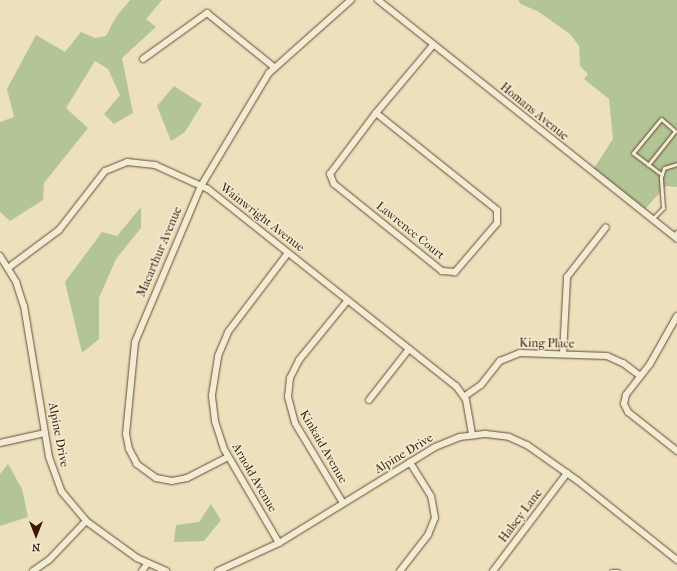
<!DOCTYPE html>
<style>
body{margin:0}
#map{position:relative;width:677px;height:571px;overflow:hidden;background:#ede1bd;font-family:"IM FELL French Canon",serif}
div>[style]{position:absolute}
.green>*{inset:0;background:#b3c495}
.roads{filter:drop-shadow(0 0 1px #664a34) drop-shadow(0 0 1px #664a34)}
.lane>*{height:3px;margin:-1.5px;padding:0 1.5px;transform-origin:1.5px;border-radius:1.5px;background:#f3ecd4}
.street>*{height:6px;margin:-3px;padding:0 3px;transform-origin:3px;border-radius:3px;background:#f3ecd4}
span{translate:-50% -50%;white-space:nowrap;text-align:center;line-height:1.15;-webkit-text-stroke:3px #f3ecd4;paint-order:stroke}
.street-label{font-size:12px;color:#391806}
.north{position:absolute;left:16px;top:515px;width:40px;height:40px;-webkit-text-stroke:3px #f3ecd4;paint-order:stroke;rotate:180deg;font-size:11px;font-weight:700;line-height:16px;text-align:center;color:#391806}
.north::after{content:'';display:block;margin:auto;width:14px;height:18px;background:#391806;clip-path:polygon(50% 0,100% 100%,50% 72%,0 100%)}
</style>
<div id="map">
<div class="green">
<div style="clip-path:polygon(130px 0,162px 0,146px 19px,156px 27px,122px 58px,133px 113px,114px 124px,104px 114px,120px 95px,108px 69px,95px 61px,66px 108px,88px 128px,44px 183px,43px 200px,10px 221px,0 212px,0 122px,14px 117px,7px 89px,36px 35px,65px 52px,81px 32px,95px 38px,106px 36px,116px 17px)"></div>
<div style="clip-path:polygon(518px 0,677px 0,677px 187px,666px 186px,643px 211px,592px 171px,613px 139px,609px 99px,584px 79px,588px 74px,580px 66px,579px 46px,570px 34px,539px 12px,521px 4px)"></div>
<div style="clip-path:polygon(174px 86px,202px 104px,185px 132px,171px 141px,157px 106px)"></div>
<div style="clip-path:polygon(141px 207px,141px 228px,116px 259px,99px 298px,99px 339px,82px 353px,65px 282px,102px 232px,117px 236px)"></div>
<div style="clip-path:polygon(8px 464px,22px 489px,28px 517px,0 526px,0 474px)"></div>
<div style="clip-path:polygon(211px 504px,221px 520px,204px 541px,174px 542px,176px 525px,199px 522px)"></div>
</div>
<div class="roads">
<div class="lane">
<div style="left:648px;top:165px;width:43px;rotate:-51.5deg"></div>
<div style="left:675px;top:131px;width:18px;rotate:-139deg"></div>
<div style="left:661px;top:119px;width:44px;rotate:129.5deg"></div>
<div style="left:633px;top:153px;width:36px;rotate:37deg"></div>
<div style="left:652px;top:219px;width:16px;rotate:-45deg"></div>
<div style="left:663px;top:208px;width:31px;rotate:-94deg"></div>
<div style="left:661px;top:177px;width:9px;rotate:-72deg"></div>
<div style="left:664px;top:168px;width:14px;rotate:-17deg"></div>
<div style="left:673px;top:236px;width:6px;rotate:-51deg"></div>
<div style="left:611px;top:571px;width:7px"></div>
</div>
<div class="street">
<div style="left:378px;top:0;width:383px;rotate:38.6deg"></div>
<div style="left:143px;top:59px;width:79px;rotate:-35.7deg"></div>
<div style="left:207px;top:13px;width:86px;rotate:38.9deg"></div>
<div style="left:376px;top:113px;width:155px;rotate:38.7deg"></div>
<div style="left:497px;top:210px;width:13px;rotate:90deg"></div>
<div style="left:497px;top:223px;width:65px;rotate:130.6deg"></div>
<div style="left:455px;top:272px;width:13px;rotate:-176deg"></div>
<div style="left:442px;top:271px;width:139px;rotate:-141.1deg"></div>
<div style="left:334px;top:184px;width:11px;rotate:-112deg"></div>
<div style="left:330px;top:174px;width:76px;rotate:-53deg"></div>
<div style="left:376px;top:113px;width:89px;rotate:-50deg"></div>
<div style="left:0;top:256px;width:31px;rotate:58deg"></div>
<div style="left:16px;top:282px;width:25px;rotate:72deg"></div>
<div style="left:24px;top:306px;width:153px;rotate:80.6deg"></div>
<div style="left:49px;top:457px;width:37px;rotate:70deg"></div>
<div style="left:62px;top:492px;width:38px;rotate:50deg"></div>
<div style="left:86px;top:521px;width:63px;rotate:36deg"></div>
<div style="left:137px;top:558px;width:32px;rotate:24deg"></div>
<div style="left:8px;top:268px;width:64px;rotate:-36.7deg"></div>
<div style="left:59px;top:230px;width:75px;rotate:-52.1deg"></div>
<div style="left:105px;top:171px;width:24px;rotate:-22deg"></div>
<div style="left:127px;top:162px;width:28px;rotate:6deg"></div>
<div style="left:155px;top:165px;width:58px;rotate:24.4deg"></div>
<div style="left:208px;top:189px;width:317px;rotate:38.5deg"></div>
<div style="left:456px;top:386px;width:17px;rotate:54deg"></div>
<div style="left:466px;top:400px;width:36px;rotate:80deg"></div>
<div style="left:677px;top:316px;width:55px;rotate:119.4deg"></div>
<div style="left:650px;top:364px;width:39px;rotate:128deg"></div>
<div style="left:626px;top:395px;width:9px;rotate:103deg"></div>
<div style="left:624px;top:404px;width:9px;rotate:63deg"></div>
<div style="left:628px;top:412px;width:63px;rotate:38.5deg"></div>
<div style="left:563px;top:354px;width:77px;rotate:-87deg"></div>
<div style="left:567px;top:277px;width:63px;rotate:-52deg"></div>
<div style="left:465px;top:396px;width:19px;rotate:-35deg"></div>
<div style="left:481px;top:385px;width:31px;rotate:-52deg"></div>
<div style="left:500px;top:361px;width:22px;rotate:-22deg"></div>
<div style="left:520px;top:353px;width:87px;rotate:2deg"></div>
<div style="left:607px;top:356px;width:17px;rotate:24deg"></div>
<div style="left:623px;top:363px;width:21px;rotate:37deg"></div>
<div style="left:369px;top:400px;width:65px;rotate:-51.9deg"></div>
<div style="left:0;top:443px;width:46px;rotate:-12.5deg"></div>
<div style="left:228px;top:457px;width:46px;rotate:152.9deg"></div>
<div style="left:187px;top:478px;width:15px;rotate:169deg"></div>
<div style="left:172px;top:481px;width:16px;rotate:-169deg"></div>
<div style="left:156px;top:478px;width:24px;rotate:-144deg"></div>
<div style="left:137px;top:464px;width:17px;rotate:-118deg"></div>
<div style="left:129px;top:449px;width:15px;rotate:-101deg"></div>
<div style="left:126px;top:434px;width:92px;rotate:-84.4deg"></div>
<div style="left:135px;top:342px;width:169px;rotate:-67.1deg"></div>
<div style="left:201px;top:186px;width:132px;rotate:-59deg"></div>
<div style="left:269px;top:73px;width:110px;rotate:-41.7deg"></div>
<div style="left:343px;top:503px;width:93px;rotate:-121deg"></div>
<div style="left:295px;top:423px;width:27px;rotate:-105deg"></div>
<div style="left:288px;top:397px;width:19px;rotate:-84deg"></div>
<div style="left:290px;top:378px;width:20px;rotate:-63deg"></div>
<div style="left:299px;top:360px;width:77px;rotate:-50.8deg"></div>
<div style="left:279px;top:543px;width:109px;rotate:-120.3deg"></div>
<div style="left:224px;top:449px;width:29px;rotate:-108deg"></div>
<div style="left:215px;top:421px;width:26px;rotate:-97deg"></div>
<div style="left:212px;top:395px;width:39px;rotate:-81deg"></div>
<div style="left:218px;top:356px;width:26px;rotate:-67deg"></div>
<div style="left:228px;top:332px;width:99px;rotate:-52.8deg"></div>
<div style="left:33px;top:571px;width:19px;rotate:-35deg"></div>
<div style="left:49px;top:560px;width:54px;rotate:-46.5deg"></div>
<div style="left:142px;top:571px;width:9px;rotate:-54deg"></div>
<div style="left:218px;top:571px;width:67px;rotate:-24.7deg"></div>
<div style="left:279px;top:543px;width:183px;rotate:-31.6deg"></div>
<div style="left:435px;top:447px;width:27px;rotate:-22deg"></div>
<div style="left:460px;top:437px;width:26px;rotate:-7deg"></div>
<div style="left:486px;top:434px;width:23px;rotate:7deg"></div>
<div style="left:509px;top:437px;width:20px;rotate:24deg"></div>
<div style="left:527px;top:445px;width:62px;rotate:35.2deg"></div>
<div style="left:578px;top:481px;width:127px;rotate:38.6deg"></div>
<div style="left:400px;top:571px;width:46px;rotate:-52.1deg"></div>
<div style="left:428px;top:535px;width:18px;rotate:-68deg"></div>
<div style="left:435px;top:518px;width:22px;rotate:-100deg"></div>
<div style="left:431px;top:496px;width:40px;rotate:-122deg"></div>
<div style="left:493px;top:571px;width:123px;rotate:-52.9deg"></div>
</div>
</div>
<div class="street-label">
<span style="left:534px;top:112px;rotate:39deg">Homans Avenue</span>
<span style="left:262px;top:218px;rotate:38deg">Wainwright Avenue</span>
<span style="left:410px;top:231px;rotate:39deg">Lawrence Court</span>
<span style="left:160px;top:252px;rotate:-67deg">Macarthur Avenue</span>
<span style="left:547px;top:344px;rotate:1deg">King Place</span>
<span style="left:58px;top:435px;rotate:79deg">Alpine Drive</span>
<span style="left:323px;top:447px;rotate:60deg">Kinkaid Avenue</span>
<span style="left:404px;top:454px;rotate:-31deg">Alpine Drive</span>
<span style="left:254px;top:478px;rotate:60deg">Arnold Avenue</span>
<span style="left:521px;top:516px;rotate:-53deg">Halsey Lane</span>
</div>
<div class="north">N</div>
</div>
